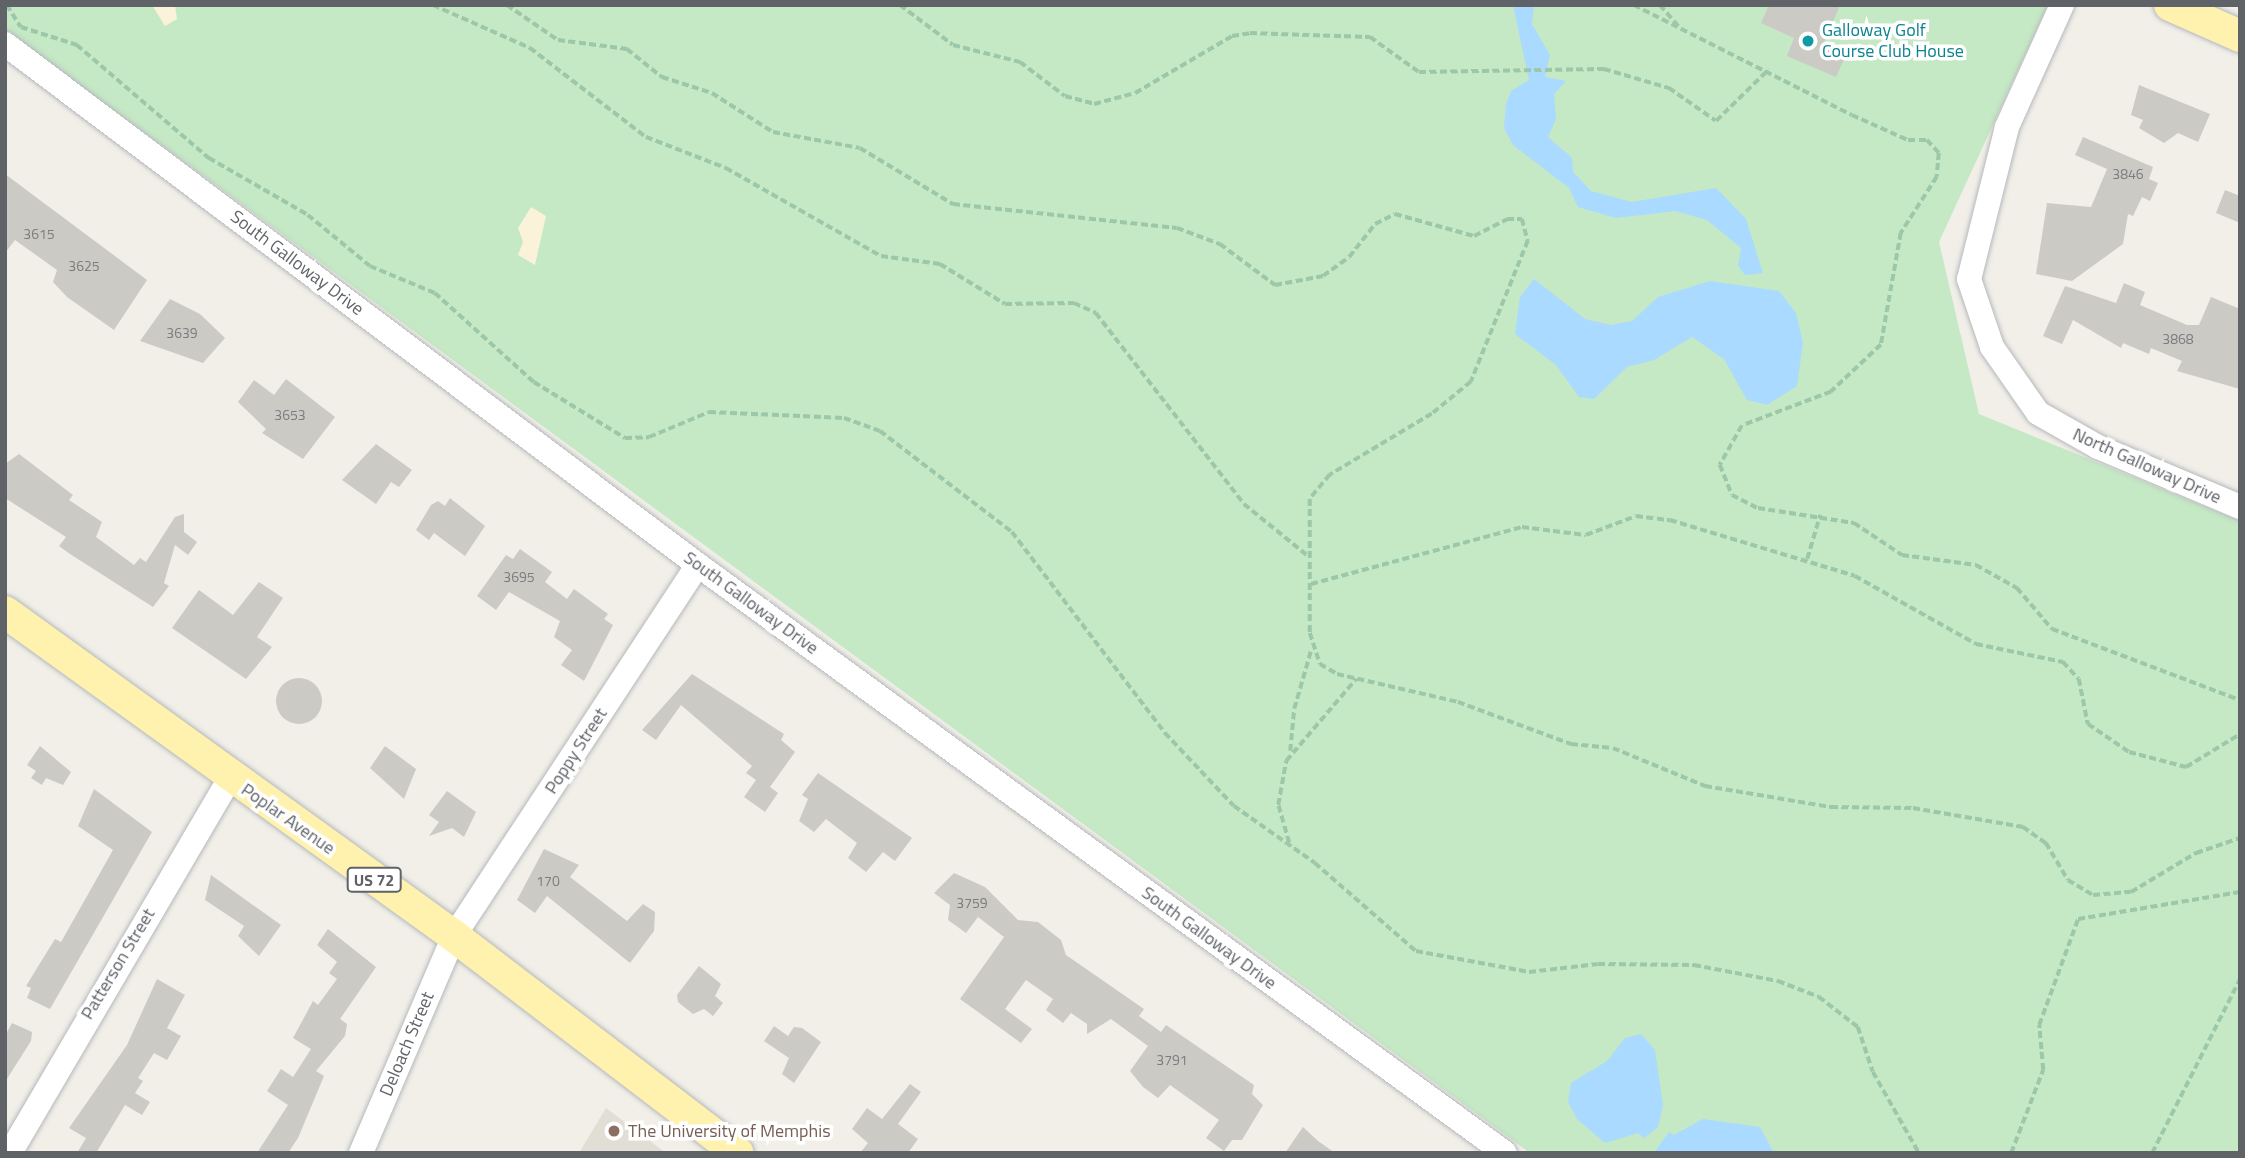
<!DOCTYPE html>
<style>
body{margin:0}
#map{position:relative;width:2245px;height:1158px;overflow:hidden;background:#f1efe8;font-family:"Titillium Web",sans-serif}
div>[style]{position:absolute}
.education>*{inset:0;background:#e1ded6}
.green>*{inset:0;background:#c5e8c5}
.sand>*{inset:0;background:#fbf3d9}
.water>*{inset:0;background:#aadaff}
.building>*{inset:0;background:#cccac5}
.round{border-radius:50%}
.path>*{height:3.5px;margin-top:-1.75px;transform-origin:0;background:repeating-linear-gradient(90deg,#9cc7a9 0 7px,transparent 0 10.5px)}
.roads{filter:drop-shadow(0 0 2px #b5b8bc) drop-shadow(0 0 2px #b5b8bc)}
.minor>*{height:24px;margin:-12px;padding:0 12px;transform-origin:12px;border-radius:12px;background:#fff}
.major>*{height:32px;margin:-16px;padding:0 16px;transform-origin:16px;border-radius:16px;background:#fff2af}
.dots>*{width:19px;height:19px;translate:-50% -50%;box-sizing:border-box;border:4px solid #fff;border-radius:50%}
span{translate:-50% -50%;white-space:nowrap;text-align:center;line-height:1.15;-webkit-text-stroke:7px #fff;paint-order:stroke}
.number-label{font-size:14px;color:#7a7d7f}
.number-label span{-webkit-text-stroke-width:0}
.shield-label span{padding:2px 5px;background:#fff;border:2px solid;border-radius:5px;-webkit-text-stroke-width:0}
.shield-label{font-size:16px;color:#5f6368;font-weight:700}
.culture-label{font-size:18px;color:#0d838f}
.left{translate:0 -50%;text-align:left}
.street-label{font-size:18px;color:#5f6368}
.education-label{font-size:18px;color:#785e54}
.frame{position:absolute;inset:0;border:7px solid #5f6368;pointer-events:none}
</style>
<div id="map">
<div class="education">
<div style="clip-path:polygon(606px 1108px,666px 1153px,579px 1153px)"></div>
</div>
<div class="green">
<div style="clip-path:polygon(5px 5px,2048px 5px,1939px 242px,1979px 414px,2240px 521px,2240px 1153px,1530px 1153px,5px 30px)"></div>
</div>
<div class="sand">
<div style="clip-path:polygon(152px 5px,175px 5px,177px 19px,165px 26px)"></div>
<div style="clip-path:polygon(531px 207px,546px 216px,535px 265px,518px 255px,523px 242px,518px 228px)"></div>
</div>
<div class="water">
<div style="clip-path:polygon(1513px 5px,1534px 5px,1532px 24px,1550px 55px,1545px 77px,1566px 81px,1554px 94px,1556px 119px,1548px 137px,1572px 158px,1573px 172px,1591px 191px,1632px 202px,1716px 188px,1746px 219px,1763px 273px,1745px 275px,1738px 266px,1741px 248px,1707px 220px,1675px 211px,1616px 218px,1578px 207px,1569px 188px,1513px 145px,1504px 128px,1506px 104px,1511px 91px,1529px 80px)"></div>
<div style="clip-path:polygon(1534px 279px,1585px 319px,1611px 325px,1632px 321px,1658px 297px,1710px 281px,1779px 291px,1796px 313px,1803px 343px,1797px 386px,1767px 405px,1747px 400px,1724px 359px,1692px 337px,1654px 360px,1627px 367px,1594px 399px,1579px 397px,1556px 365px,1515px 334px,1520px 297px)"></div>
<div style="clip-path:polygon(1641px 1034px,1655px 1050px,1663px 1105px,1658px 1127px,1644px 1138px,1638px 1133px,1605px 1143px,1577px 1119px,1568px 1102px,1571px 1083px,1607px 1061px,1625px 1038px)"></div>
<div style="clip-path:polygon(1703px 1119px,1760px 1127px,1774px 1153px,1654px 1153px,1669px 1132px,1674px 1135px)"></div>
</div>
<div class="building">
<div style="clip-path:polygon(1769px 5px,1840px 5px,1823px 45px,1846px 55px,1836px 77px,1787px 56px,1794px 38px,1761px 23px)"></div>
<div style="clip-path:polygon(2139px 85px,2210px 114px,2198px 142px,2178px 133px,2164px 143px,2139px 128px,2143px 120px,2131px 115px)"></div>
<div style="clip-path:polygon(2083px 137px,2153px 167px,2149px 179px,2158px 183px,2150px 201px,2142px 197px,2133px 216px,2128px 214px,2123px 244px,2072px 281px,2036px 274px,2047px 203px,2091px 207px,2107px 169px,2075px 155px)"></div>
<div style="clip-path:polygon(5px 174px,147px 280px,114px 330px,67px 297px,53px 282px,57px 270px,15px 240px,5px 253px)"></div>
<div style="clip-path:polygon(2225px 190px,2240px 196px,2240px 223px,2216px 213px)"></div>
<div style="clip-path:polygon(2124px 283px,2145px 292px,2140px 305px,2187px 325px,2199px 325px,2211px 297px,2240px 309px,2240px 389px,2177px 371px,2182px 361px,2151px 348px,2149px 354px,2123px 343px,2121px 348px,2073px 320px,2062px 344px,2043px 336px,2065px 286px,2116px 303px)"></div>
<div style="clip-path:polygon(170px 299px,200px 314px,225px 338px,203px 363px,140px 341px)"></div>
<div style="clip-path:polygon(286px 379px,335px 417px,303px 459px,262px 433px,266px 429px,238px 402px,254px 380px,274px 395px)"></div>
<div style="clip-path:polygon(376px 444px,412px 470px,399px 487px,391px 482px,376px 504px,342px 480px)"></div>
<div style="clip-path:polygon(19px 454px,73px 495px,69px 500px,102px 522px,96px 537px,134px 565px,140px 558px,146px 562px,175px 517px,184px 514px,184px 532px,197px 542px,188px 555px,175px 545px,164px 583px,169px 586px,153px 607px,70px 554px,59px 546px,66px 537px,5px 498px,5px 464px)"></div>
<div style="clip-path:polygon(450px 498px,485px 526px,465px 556px,434px 533px,429px 540px,416px 530px,431px 505px,438px 501px,445px 506px)"></div>
<div style="clip-path:polygon(520px 549px,552px 572px,545px 582px,567px 599px,574px 589px,608px 614px,604px 619px,613px 625px,584px 681px,561px 665px,572px 650px,554px 637px,560px 621px,509px 592px,496px 610px,477px 596px,506px 555px,513px 559px)"></div>
<div style="clip-path:polygon(259px 582px,283px 598px,257px 637px,272px 647px,246px 679px,172px 628px,199px 590px,233px 615px)"></div>
<div style="clip-path:polygon(692px 674px,784px 734px,781px 740px,795px 752px,770px 787px,778px 793px,765px 812px,744px 797px,756px 780px,746px 773px,752px 766px,681px 705px,656px 740px,642px 730px)"></div>
<div class="round" style="left:276px;top:678px;width:46px;height:46px"></div>
<div style="clip-path:polygon(40px 746px,71px 772px,63px 785px,46px 778px,42px 785px,31px 778px,36px 771px,27px 765px)"></div>
<div style="clip-path:polygon(385px 746px,416px 769px,404px 799px,370px 768px)"></div>
<div style="clip-path:polygon(818px 773px,912px 838px,895px 861px,883px 852px,866px 872px,848px 858px,857px 843px,826px 819px,814px 832px,799px 821px,808px 799px,802px 795px)"></div>
<div style="clip-path:polygon(94px 789px,152px 832px,50px 1009px,27px 998px,31px 988px,26px 986px,55px 939px,61px 942px,113px 850px,78px 826px)"></div>
<div style="clip-path:polygon(447px 791px,476px 812px,464px 837px,452px 828px,429px 836px,439px 822px,429px 815px)"></div>
<div style="clip-path:polygon(544px 849px,579px 865px,570px 877px,627px 921px,643px 904px,655px 912px,654px 931px,630px 963px,547px 896px,535px 913px,517px 900px)"></div>
<div style="clip-path:polygon(954px 873px,985px 887px,1018px 920px,1038px 922px,1061px 940px,1066px 955px,1144px 1009px,1139px 1016px,1161px 1032px,1166px 1025px,1254px 1085px,1252px 1094px,1263px 1105px,1242px 1140px,1232px 1140px,1224px 1151px,1206px 1138px,1219px 1120px,1170px 1085px,1158px 1098px,1143px 1087px,1130px 1071px,1148px 1046px,1111px 1019px,1087px 1034px,1087px 1024px,1071px 1013px,1063px 1023px,1046px 1010px,1053px 999px,1026px 980px,1005px 1009px,1032px 1029px,1021px 1043px,960px 999px,1004px 937px,978px 917px,966px 933px,948px 920px,950px 905px,934px 893px)"></div>
<div style="clip-path:polygon(211px 875px,281px 925px,259px 956px,238px 936px,244px 926px,205px 900px)"></div>
<div style="clip-path:polygon(328px 929px,376px 967px,340px 1019px,347px 1024px,345px 1036px,316px 1071px,324px 1076px,298px 1138px,288px 1153px,257px 1153px,288px 1105px,267px 1091px,281px 1069px,293px 1077px,311px 1049px,293px 1038px,313px 1001px,318px 1005px,337px 979px,329px 973px,337px 962px,317px 945px)"></div>
<div style="clip-path:polygon(699px 966px,721px 984px,715px 996px,723px 1003px,713px 1016px,704px 1009px,693px 1014px,678px 1002px,677px 995px)"></div>
<div style="clip-path:polygon(157px 979px,185px 995px,167px 1028px,181px 1036px,167px 1060px,154px 1053px,138px 1078px,143px 1081px,135px 1093px,150px 1102px,142px 1115px,125px 1105px,96px 1153px,77px 1153px,86px 1138px,69px 1128px,127px 1045px)"></div>
<div style="clip-path:polygon(12px 1023px,32px 1032px,31px 1041px,5px 1082px,5px 1036px)"></div>
<div style="clip-path:polygon(774px 1026px,788px 1036px,794px 1027px,802px 1028px,821px 1042px,794px 1083px,782px 1074px,789px 1058px,764px 1041px)"></div>
<div style="clip-path:polygon(910px 1084px,921px 1092px,898px 1124px,918px 1139px,908px 1153px,860px 1153px,868px 1143px,852px 1129px,867px 1108px,882px 1119px)"></div>
<div style="clip-path:polygon(1303px 1127px,1318px 1141px,1335px 1153px,1285px 1153px)"></div>
</div>
<div class="path">
<div style="left:7px;top:5px;width:26px;rotate:58deg"></div>
<div style="left:21px;top:27px;width:59px;rotate:17.8deg"></div>
<div style="left:77px;top:45px;width:174px;rotate:40.6deg"></div>
<div style="left:209px;top:158px;width:114px;rotate:29.9deg"></div>
<div style="left:308px;top:215px;width:80px;rotate:39.4deg"></div>
<div style="left:370px;top:266px;width:70px;rotate:22.6deg"></div>
<div style="left:435px;top:293px;width:133px;rotate:42deg"></div>
<div style="left:534px;top:382px;width:107px;rotate:31.6deg"></div>
<div style="left:625px;top:438px;width:24px;rotate:-2deg"></div>
<div style="left:649px;top:437px;width:65px;rotate:-22.6deg"></div>
<div style="left:709px;top:412px;width:135px;rotate:2.5deg"></div>
<div style="left:844px;top:418px;width:38px;rotate:20deg"></div>
<div style="left:880px;top:431px;width:166px;rotate:37.4deg"></div>
<div style="left:1012px;top:532px;width:253px;rotate:52.7deg"></div>
<div style="left:1165px;top:733px;width:100px;rotate:46.6deg"></div>
<div style="left:1234px;top:806px;width:99px;rotate:35.1deg"></div>
<div style="left:1315px;top:863px;width:134px;rotate:41.1deg"></div>
<div style="left:1416px;top:951px;width:115px;rotate:10.5deg"></div>
<div style="left:1529px;top:972px;width:69px;rotate:-6.6deg"></div>
<div style="left:1598px;top:964px;width:96px;rotate:0.6deg"></div>
<div style="left:1694px;top:965px;width:86px;rotate:10.8deg"></div>
<div style="left:1778px;top:981px;width:44px;rotate:21.3deg"></div>
<div style="left:1819px;top:997px;width:49px;rotate:37.6deg"></div>
<div style="left:1858px;top:1027px;width:47px;rotate:71.6deg"></div>
<div style="left:1873px;top:1072px;width:93px;rotate:60.4deg"></div>
<div style="left:433px;top:5px;width:106px;rotate:23.9deg"></div>
<div style="left:530px;top:48px;width:146px;rotate:37.5deg"></div>
<div style="left:646px;top:137px;width:86px;rotate:21.2deg"></div>
<div style="left:726px;top:168px;width:178px;rotate:29.6deg"></div>
<div style="left:881px;top:256px;width:60px;rotate:7.7deg"></div>
<div style="left:940px;top:264px;width:76px;rotate:31.6deg"></div>
<div style="left:1005px;top:304px;width:69px;rotate:-0.8deg"></div>
<div style="left:1074px;top:303px;width:24px;rotate:24deg"></div>
<div style="left:1096px;top:313px;width:242px;rotate:52.2deg"></div>
<div style="left:1244px;top:504px;width:82px;rotate:39.1deg"></div>
<div style="left:507px;top:5px;width:62px;rotate:34.5deg"></div>
<div style="left:558px;top:40px;width:70px;rotate:7.4deg"></div>
<div style="left:627px;top:49px;width:45px;rotate:38.7deg"></div>
<div style="left:662px;top:77px;width:52px;rotate:17.7deg"></div>
<div style="left:712px;top:93px;width:72px;rotate:32.6deg"></div>
<div style="left:773px;top:132px;width:88px;rotate:10.4deg"></div>
<div style="left:860px;top:148px;width:109px;rotate:31.1deg"></div>
<div style="left:953px;top:204px;width:225px;rotate:6.1deg"></div>
<div style="left:1177px;top:228px;width:46px;rotate:20.4deg"></div>
<div style="left:1220px;top:244px;width:69px;rotate:36.7deg"></div>
<div style="left:1275px;top:285px;width:49px;rotate:-10.6deg"></div>
<div style="left:1323px;top:276px;width:32px;rotate:-36deg"></div>
<div style="left:1349px;top:257px;width:42px;rotate:-51.8deg"></div>
<div style="left:1375px;top:224px;width:22px;rotate:-27deg"></div>
<div style="left:1395px;top:214px;width:82px;rotate:15.6deg"></div>
<div style="left:1474px;top:236px;width:37px;rotate:-27deg"></div>
<div style="left:1507px;top:219px;width:15px"></div>
<div style="left:1522px;top:219px;width:23px;rotate:75deg"></div>
<div style="left:1528px;top:241px;width:152px;rotate:112deg"></div>
<div style="left:1471px;top:382px;width:50px;rotate:140.6deg"></div>
<div style="left:1432px;top:414px;width:119px;rotate:149.1deg"></div>
<div style="left:1330px;top:475px;width:31px;rotate:130deg"></div>
<div style="left:1310px;top:499px;width:134px;rotate:90deg"></div>
<div style="left:1310px;top:633px;width:33px;rotate:72deg"></div>
<div style="left:1320px;top:664px;width:20px;rotate:30deg"></div>
<div style="left:1337px;top:674px;width:124px;rotate:13deg"></div>
<div style="left:1458px;top:702px;width:121px;rotate:20.4deg"></div>
<div style="left:1571px;top:744px;width:42px;rotate:5.4deg"></div>
<div style="left:1613px;top:748px;width:100px;rotate:22.4deg"></div>
<div style="left:1705px;top:786px;width:128px;rotate:9.5deg"></div>
<div style="left:1831px;top:807px;width:82px;rotate:0.7deg"></div>
<div style="left:1913px;top:808px;width:112px;rotate:9.8deg"></div>
<div style="left:2023px;top:827px;width:28px;rotate:35deg"></div>
<div style="left:2046px;top:843px;width:43px;rotate:59.3deg"></div>
<div style="left:2068px;top:880px;width:29px;rotate:31deg"></div>
<div style="left:2093px;top:895px;width:38px;rotate:-5deg"></div>
<div style="left:2131px;top:892px;width:76px;rotate:-31deg"></div>
<div style="left:2196px;top:853px;width:46px;rotate:-18.8deg"></div>
<div style="left:900px;top:5px;width:66px;rotate:37deg"></div>
<div style="left:953px;top:45px;width:69px;rotate:14.2deg"></div>
<div style="left:1020px;top:62px;width:56px;rotate:37.1deg"></div>
<div style="left:1065px;top:96px;width:30px;rotate:15deg"></div>
<div style="left:1094px;top:104px;width:42px;rotate:-15deg"></div>
<div style="left:1135px;top:93px;width:113px;rotate:-30.4deg"></div>
<div style="left:1232px;top:36px;width:18px;rotate:-9deg"></div>
<div style="left:1250px;top:33px;width:120px;rotate:1.9deg"></div>
<div style="left:1370px;top:37px;width:60px;rotate:35.5deg"></div>
<div style="left:1419px;top:72px;width:185px;rotate:-0.9deg"></div>
<div style="left:1604px;top:69px;width:68px;rotate:16.3deg"></div>
<div style="left:1669px;top:88px;width:57px;rotate:35.1deg"></div>
<div style="left:1716px;top:121px;width:74px;rotate:-44.5deg"></div>
<div style="left:1634px;top:5px;width:244px;rotate:26.8deg"></div>
<div style="left:1852px;top:115px;width:61px;rotate:24.1deg"></div>
<div style="left:1908px;top:140px;width:19px"></div>
<div style="left:1927px;top:140px;width:18px;rotate:47deg"></div>
<div style="left:1939px;top:153px;width:24px;rotate:95deg"></div>
<div style="left:1937px;top:177px;width:67px;rotate:122.7deg"></div>
<div style="left:1901px;top:233px;width:114px;rotate:100.1deg"></div>
<div style="left:1881px;top:345px;width:69px;rotate:136.8deg"></div>
<div style="left:1831px;top:392px;width:95px;rotate:159.1deg"></div>
<div style="left:1742px;top:426px;width:45px;rotate:119.4deg"></div>
<div style="left:1720px;top:465px;width:32px;rotate:68deg"></div>
<div style="left:1732px;top:495px;width:29px;rotate:27deg"></div>
<div style="left:1758px;top:508px;width:97px;rotate:8.9deg"></div>
<div style="left:1854px;top:523px;width:58px;rotate:33.7deg"></div>
<div style="left:1902px;top:555px;width:75px;rotate:7.7deg"></div>
<div style="left:1976px;top:565px;width:47px;rotate:29.3deg"></div>
<div style="left:2017px;top:588px;width:54px;rotate:49.5deg"></div>
<div style="left:2052px;top:629px;width:201px;rotate:20.7deg"></div>
<div style="left:1660px;top:5px;width:29px;rotate:49deg"></div>
<div style="left:1807px;top:559px;width:46px;rotate:-73.5deg"></div>
<div style="left:1311px;top:584px;width:219px;rotate:-15.1deg"></div>
<div style="left:1522px;top:527px;width:64px;rotate:7.1deg"></div>
<div style="left:1586px;top:535px;width:53px;rotate:-20.8deg"></div>
<div style="left:1636px;top:516px;width:34px;rotate:7deg"></div>
<div style="left:1670px;top:520px;width:193px;rotate:16.8deg"></div>
<div style="left:1855px;top:576px;width:139px;rotate:29.3deg"></div>
<div style="left:1976px;top:644px;width:89px;rotate:11.7deg"></div>
<div style="left:2063px;top:662px;width:23px;rotate:47deg"></div>
<div style="left:2079px;top:679px;width:46px;rotate:78.7deg"></div>
<div style="left:2088px;top:724px;width:50px;rotate:34.3deg"></div>
<div style="left:2129px;top:752px;width:59px;rotate:14.7deg"></div>
<div style="left:2186px;top:767px;width:63px;rotate:-31.4deg"></div>
<div style="left:1290px;top:751px;width:42px;rotate:-84.6deg"></div>
<div style="left:1294px;top:709px;width:61px;rotate:-73.9deg"></div>
<div style="left:1289px;top:843px;width:40px;rotate:-106deg"></div>
<div style="left:1278px;top:805px;width:45px;rotate:-79.7deg"></div>
<div style="left:1286px;top:761px;width:108px;rotate:-49.5deg"></div>
<div style="left:2011px;top:1153px;width:89px;rotate:-68.9deg"></div>
<div style="left:2043px;top:1070px;width:45px;rotate:-95.1deg"></div>
<div style="left:2039px;top:1025px;width:113px;rotate:-69.8deg"></div>
<div style="left:2078px;top:919px;width:164px;rotate:-9.5deg"></div>
<div style="left:2152px;top:1153px;width:195px;rotate:-63.2deg"></div>
</div>
<div class="roads">
<div class="minor">
<div style="left:2062px;top:5px;width:134px;rotate:114.3deg"></div>
<div style="left:2007px;top:127px;width:157px;rotate:104deg"></div>
<div style="left:1969px;top:279px;width:72px;rotate:71.3deg"></div>
<div style="left:1992px;top:347px;width:80px;rotate:55.1deg"></div>
<div style="left:2038px;top:413px;width:69px;rotate:29.5deg"></div>
<div style="left:2098px;top:447px;width:154px;rotate:22.9deg"></div>
<div style="left:5px;top:44px;width:867px;rotate:36.94deg"></div>
<div style="left:698px;top:565px;width:998px;rotate:36.08deg"></div>
<div style="left:10px;top:1153px;width:435px;rotate:-59.6deg"></div>
<div style="left:361px;top:1153px;width:236px;rotate:-66.8deg"></div>
<div style="left:454px;top:936px;width:444px;rotate:-56.7deg"></div>
</div>
<div class="major">
<div style="left:2170px;top:5px;width:77px;rotate:23.9deg"></div>
<div style="left:5px;top:612px;width:554px;rotate:35.81deg"></div>
<div style="left:454px;top:936px;width:357px;rotate:37.4deg"></div>
</div>
</div>
<div class="dots">
<div style="left:1808px;top:41px;background:#0f9aa8"></div>
<div style="left:614px;top:1131px;background:#8d6e63"></div>
</div>
<div class="number-label">
<span style="left:2128px;top:174px">3846</span>
<span style="left:39px;top:234px">3615</span>
<span style="left:84px;top:266px">3625</span>
<span style="left:182px;top:333px">3639</span>
<span style="left:2178px;top:339px">3868</span>
<span style="left:290px;top:415px">3653</span>
<span style="left:519px;top:577px">3695</span>
<span style="left:548px;top:881px">170</span>
<span style="left:972px;top:903px">3759</span>
<span style="left:1172px;top:1060px">3791</span>
</div>
<div class="shield-label">
<span style="left:374px;top:880px">US 72</span>
</div>
<div class="culture-label">
<span class="left" style="left:1822px;top:41px">Galloway Golf<br>Course Club House</span>
</div>
<div class="street-label">
<span style="left:297px;top:263px;rotate:37deg">South Galloway Drive</span>
<span style="left:2147px;top:466px;rotate:24deg">North Galloway Drive</span>
<span style="left:751px;top:603px;rotate:36deg">South Galloway Drive</span>
<span style="left:576px;top:751px;rotate:-57deg">Poppy Street</span>
<span style="left:288px;top:819px;rotate:35deg">Poplar Avenue</span>
<span style="left:1209px;top:938px;rotate:36deg">South Galloway Drive</span>
<span style="left:118px;top:964px;rotate:-59deg">Patterson Street</span>
<span style="left:407px;top:1044px;rotate:-67deg">Deloach Street</span>
</div>
<div class="education-label">
<span class="left" style="left:628px;top:1131px">The University of Memphis</span>
</div>
<div class="frame"></div>
</div>
